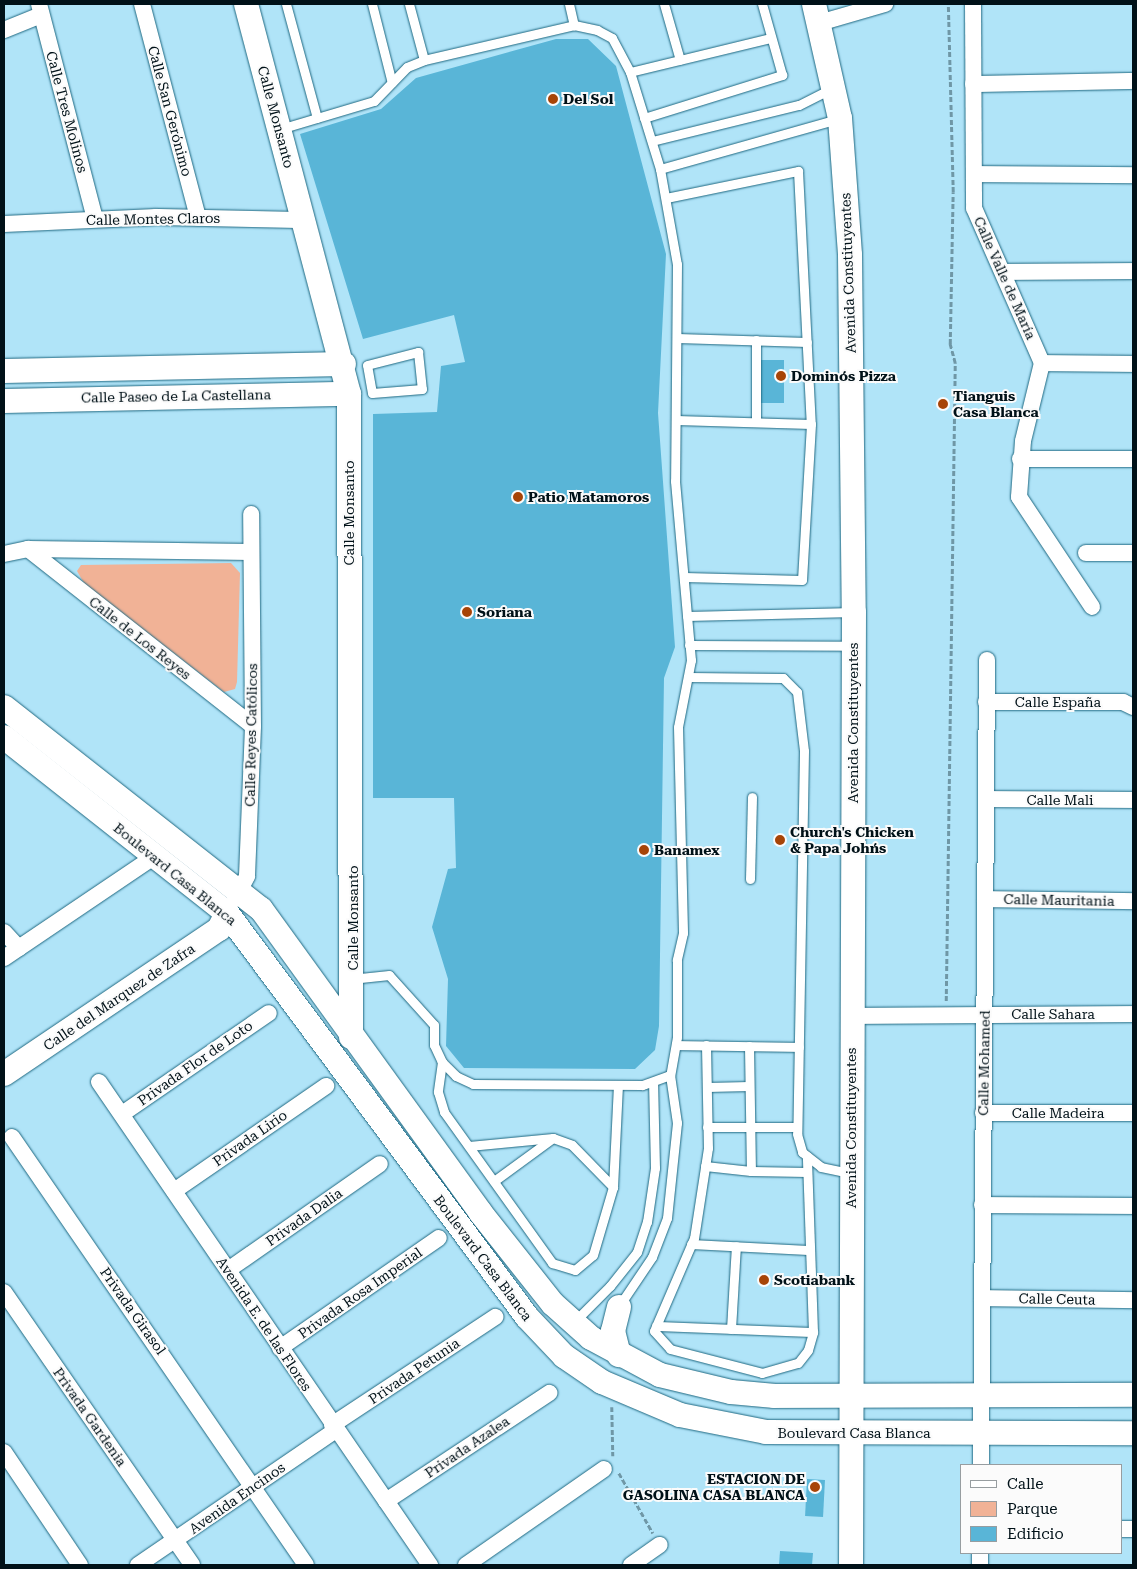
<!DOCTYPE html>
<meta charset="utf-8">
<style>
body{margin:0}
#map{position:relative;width:1137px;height:1569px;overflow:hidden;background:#b0e4f8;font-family:"Roboto Serif",serif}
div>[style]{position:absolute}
.green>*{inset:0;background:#f1b296}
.building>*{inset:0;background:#59b5d7;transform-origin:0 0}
.path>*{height:2.5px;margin-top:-1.25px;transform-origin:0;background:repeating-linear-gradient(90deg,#6f97a6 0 5px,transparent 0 7.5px)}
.roads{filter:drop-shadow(0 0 1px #1f6881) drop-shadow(0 0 1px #1f6881)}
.lane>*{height:9px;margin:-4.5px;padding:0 4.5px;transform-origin:4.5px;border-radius:4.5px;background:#fff}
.street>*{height:16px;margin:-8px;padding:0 8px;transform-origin:8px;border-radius:8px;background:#fff}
.secondary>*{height:24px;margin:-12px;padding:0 12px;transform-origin:12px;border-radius:12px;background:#fff}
.dots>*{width:14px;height:14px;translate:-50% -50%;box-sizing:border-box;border:2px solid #fbfbfb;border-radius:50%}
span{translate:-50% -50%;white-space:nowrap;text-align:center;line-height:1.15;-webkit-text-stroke:4px #fbfbfb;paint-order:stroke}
.poi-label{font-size:14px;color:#001118;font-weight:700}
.left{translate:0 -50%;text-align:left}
.right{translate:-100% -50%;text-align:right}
.street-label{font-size:14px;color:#001118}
.frame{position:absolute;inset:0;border:5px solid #001118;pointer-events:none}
.legend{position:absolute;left:960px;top:1464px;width:162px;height:90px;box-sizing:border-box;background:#fbfbfb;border:1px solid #979da0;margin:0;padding:6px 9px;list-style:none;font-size:15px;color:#001118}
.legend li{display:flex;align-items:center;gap:10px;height:25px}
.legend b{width:25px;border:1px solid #979da0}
</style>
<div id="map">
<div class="green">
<div style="clip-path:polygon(231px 563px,240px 573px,237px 682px,235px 689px,224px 692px,85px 585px,77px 571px,81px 565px)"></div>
</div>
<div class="building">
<div style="clip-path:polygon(556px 39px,588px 39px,616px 66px,666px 254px,658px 413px,675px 647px,664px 678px,659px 1026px,655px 1050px,635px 1069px,464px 1068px,446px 1046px,448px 979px,432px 927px,448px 869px,456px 868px,454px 798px,373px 798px,373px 414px,437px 412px,441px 366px,465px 362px,454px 315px,363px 339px,300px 134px,381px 109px,416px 78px)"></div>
<div style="left:760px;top:360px;width:24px;height:43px"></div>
<div style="left:807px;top:1479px;width:18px;height:37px;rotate:3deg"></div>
<div style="clip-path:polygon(780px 1551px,813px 1553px,812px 1565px,779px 1565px)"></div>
</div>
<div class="path">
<div style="left:946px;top:1001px;width:638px;rotate:-89.19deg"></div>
<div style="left:955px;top:363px;width:20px;rotate:-105deg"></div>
<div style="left:950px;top:344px;width:152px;rotate:-88.9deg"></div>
<div style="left:953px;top:192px;width:188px;rotate:-91.5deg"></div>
<div style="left:612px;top:1407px;width:49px;rotate:88.8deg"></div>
<div style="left:619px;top:1473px;width:69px;rotate:60.5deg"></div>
</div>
<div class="roads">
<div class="lane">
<div style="left:286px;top:4px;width:118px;rotate:74.8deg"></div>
<div style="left:372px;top:4px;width:81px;rotate:75.8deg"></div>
<div style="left:409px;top:4px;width:58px;rotate:75deg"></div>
<div style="left:569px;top:4px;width:22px;rotate:77deg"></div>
<div style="left:664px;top:4px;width:58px;rotate:74.1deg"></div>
<div style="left:630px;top:72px;width:145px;rotate:-13.6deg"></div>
<div style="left:644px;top:118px;width:145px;rotate:-17.3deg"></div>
<div style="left:782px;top:75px;width:74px;rotate:-105.7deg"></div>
<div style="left:280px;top:129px;width:98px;rotate:-16.6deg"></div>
<div style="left:374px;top:101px;width:47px;rotate:-45.9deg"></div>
<div style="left:407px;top:67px;width:18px;rotate:-22deg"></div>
<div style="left:424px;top:60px;width:154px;rotate:-13.1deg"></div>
<div style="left:574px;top:25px;width:24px;rotate:12deg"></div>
<div style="left:597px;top:30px;width:17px;rotate:28deg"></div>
<div style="left:612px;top:38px;width:38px;rotate:62deg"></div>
<div style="left:630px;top:72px;width:102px;rotate:72.8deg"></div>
<div style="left:660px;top:169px;width:97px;rotate:79.9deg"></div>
<div style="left:677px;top:264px;width:217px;rotate:90.5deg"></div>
<div style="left:675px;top:481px;width:180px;rotate:84.9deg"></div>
<div style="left:691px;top:660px;width:68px;rotate:101deg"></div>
<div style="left:678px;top:727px;width:206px;rotate:88.6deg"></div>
<div style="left:683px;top:933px;width:28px;rotate:103deg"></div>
<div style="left:677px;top:960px;width:77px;rotate:90deg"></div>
<div style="left:677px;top:1037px;width:39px;rotate:100deg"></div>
<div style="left:670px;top:1075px;width:30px;rotate:160deg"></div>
<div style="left:642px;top:1085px;width:169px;rotate:-179.7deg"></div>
<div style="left:473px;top:1084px;width:19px;rotate:-155deg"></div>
<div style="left:456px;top:1076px;width:20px;rotate:-135deg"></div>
<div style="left:442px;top:1062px;width:19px;rotate:-115deg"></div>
<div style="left:434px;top:1045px;width:20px;rotate:-90deg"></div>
<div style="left:434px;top:1025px;width:67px;rotate:-132deg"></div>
<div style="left:389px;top:975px;width:36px;rotate:174deg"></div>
<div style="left:652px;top:141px;width:151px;rotate:-13.8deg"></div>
<div style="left:799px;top:105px;width:36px;rotate:-27deg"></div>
<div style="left:660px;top:169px;width:185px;rotate:-15.7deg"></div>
<div style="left:666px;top:198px;width:135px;rotate:-11.6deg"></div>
<div style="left:798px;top:171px;width:253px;rotate:87.1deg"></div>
<div style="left:811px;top:424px;width:156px;rotate:93.3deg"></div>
<div style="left:802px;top:580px;width:118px;rotate:-178.5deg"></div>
<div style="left:677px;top:338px;width:130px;rotate:1.8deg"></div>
<div style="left:418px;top:352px;width:37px;rotate:84deg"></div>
<div style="left:422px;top:389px;width:50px;rotate:175.4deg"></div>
<div style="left:372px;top:393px;width:28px;rotate:-100deg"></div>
<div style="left:367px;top:365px;width:53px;rotate:-14.3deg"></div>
<div style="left:676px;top:420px;width:135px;rotate:1.7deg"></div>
<div style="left:756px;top:422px;width:82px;rotate:-90deg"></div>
<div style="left:687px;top:616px;width:167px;rotate:-1.4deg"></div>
<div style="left:689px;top:645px;width:165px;rotate:0.3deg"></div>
<div style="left:688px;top:677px;width:95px;rotate:0.6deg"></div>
<div style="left:783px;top:678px;width:20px;rotate:45deg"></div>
<div style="left:797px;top:692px;width:59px;rotate:83.2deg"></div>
<div style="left:804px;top:751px;width:383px;rotate:91deg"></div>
<div style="left:797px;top:1134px;width:19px;rotate:74deg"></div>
<div style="left:802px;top:1152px;width:24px;rotate:38deg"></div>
<div style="left:821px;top:1167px;width:30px;rotate:12deg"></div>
<div style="left:750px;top:879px;width:82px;rotate:-88.6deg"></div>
<div style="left:676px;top:1045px;width:123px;rotate:0.9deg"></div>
<div style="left:706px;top:1045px;width:103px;rotate:88.9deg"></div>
<div style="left:708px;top:1148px;width:91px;rotate:98.8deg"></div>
<div style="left:694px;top:1238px;width:101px;rotate:113.3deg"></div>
<div style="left:654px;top:1331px;width:24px;rotate:48deg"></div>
<div style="left:670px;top:1349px;width:95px;rotate:14.6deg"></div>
<div style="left:762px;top:1373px;width:37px;rotate:-16deg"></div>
<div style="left:798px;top:1363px;width:16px;rotate:-52deg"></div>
<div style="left:808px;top:1350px;width:19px;rotate:-74deg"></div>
<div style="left:813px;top:1332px;width:176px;rotate:-92deg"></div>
<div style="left:749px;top:1046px;width:125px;rotate:89.1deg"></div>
<div style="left:751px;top:1171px;width:56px;rotate:1deg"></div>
<div style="left:442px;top:1062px;width:30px;rotate:98deg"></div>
<div style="left:438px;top:1092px;width:21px;rotate:73deg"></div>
<div style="left:444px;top:1112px;width:186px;rotate:54.4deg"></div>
<div style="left:552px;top:1263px;width:24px;rotate:17deg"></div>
<div style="left:575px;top:1270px;width:23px;rotate:-40deg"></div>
<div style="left:593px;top:1255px;width:71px;rotate:-73.6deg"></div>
<div style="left:613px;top:1187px;width:102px;rotate:-87.2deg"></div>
<div style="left:707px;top:1087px;width:42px;rotate:-1.4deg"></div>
<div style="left:707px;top:1127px;width:90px"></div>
<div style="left:469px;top:1146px;width:84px;rotate:-5.4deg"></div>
<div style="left:553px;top:1138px;width:20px;rotate:20deg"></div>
<div style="left:572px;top:1145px;width:59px;rotate:45.7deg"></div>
<div style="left:705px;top:1166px;width:46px;rotate:6.2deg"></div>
<div style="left:494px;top:1181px;width:73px;rotate:-36.1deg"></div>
<div style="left:691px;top:1244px;width:117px;rotate:2.9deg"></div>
<div style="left:619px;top:1306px;width:59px;rotate:-56deg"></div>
<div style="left:652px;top:1257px;width:42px;rotate:-69deg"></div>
<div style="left:667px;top:1218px;width:96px;rotate:-84deg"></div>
<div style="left:677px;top:1123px;width:49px;rotate:-98.3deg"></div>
<div style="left:574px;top:1322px;width:51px;rotate:-45deg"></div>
<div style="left:610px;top:1286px;width:43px;rotate:-51.5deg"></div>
<div style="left:637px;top:1252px;width:32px;rotate:-72deg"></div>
<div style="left:647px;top:1222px;width:55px;rotate:-81.6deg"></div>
<div style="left:655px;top:1168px;width:86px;rotate:-91.3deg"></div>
<div style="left:656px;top:1326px;width:157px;rotate:2.2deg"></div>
<div style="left:731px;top:1329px;width:83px;rotate:-86.6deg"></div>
</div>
<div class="street">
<div style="left:39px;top:4px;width:222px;rotate:75.4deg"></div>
<div style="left:142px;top:4px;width:221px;rotate:75.3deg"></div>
<div style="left:973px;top:4px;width:204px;rotate:89.7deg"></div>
<div style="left:974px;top:208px;width:169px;rotate:66.3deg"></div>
<div style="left:1042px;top:363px;width:80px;rotate:103.7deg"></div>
<div style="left:1023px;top:441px;width:56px;rotate:94.1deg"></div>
<div style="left:1019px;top:497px;width:132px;rotate:56.4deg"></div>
<div style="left:819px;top:23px;width:69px;rotate:-16.1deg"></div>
<div style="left:4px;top:30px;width:40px;rotate:-22deg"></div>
<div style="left:973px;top:84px;width:160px;rotate:-1.1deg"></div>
<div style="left:975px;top:174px;width:158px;rotate:0.4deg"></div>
<div style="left:4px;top:224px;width:152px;rotate:-2.6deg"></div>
<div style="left:156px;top:217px;width:146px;rotate:1.2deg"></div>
<div style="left:1003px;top:272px;width:130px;rotate:-0.4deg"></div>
<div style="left:1042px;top:363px;width:91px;rotate:0.6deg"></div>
<div style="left:1020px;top:459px;width:113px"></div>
<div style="left:28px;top:549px;width:286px;rotate:38.2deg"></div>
<div style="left:1086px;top:553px;width:47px"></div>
<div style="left:4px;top:554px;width:25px;rotate:-12deg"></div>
<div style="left:28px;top:549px;width:223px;rotate:0.8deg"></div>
<div style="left:986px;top:702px;width:137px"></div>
<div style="left:1123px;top:702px;width:11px;rotate:27deg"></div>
<div style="left:986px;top:799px;width:147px;rotate:0.4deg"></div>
<div style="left:235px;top:899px;width:26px;rotate:-62deg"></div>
<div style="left:247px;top:876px;width:150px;rotate:-87.7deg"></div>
<div style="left:253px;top:726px;width:212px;rotate:-90.5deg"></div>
<div style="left:985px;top:899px;width:148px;rotate:0.8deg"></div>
<div style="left:4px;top:932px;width:22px;rotate:47deg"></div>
<div style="left:4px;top:958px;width:182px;rotate:-34deg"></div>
<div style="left:852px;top:1016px;width:281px;rotate:-0.4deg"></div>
<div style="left:99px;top:1082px;width:586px;rotate:55.58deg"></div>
<div style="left:983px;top:1113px;width:150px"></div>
<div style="left:122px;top:1114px;width:178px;rotate:-34.5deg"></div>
<div style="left:12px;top:1137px;width:519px;rotate:55.51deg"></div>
<div style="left:174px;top:1191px;width:185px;rotate:-34.6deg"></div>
<div style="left:982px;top:1205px;width:151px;rotate:0.4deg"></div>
<div style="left:228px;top:1270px;width:185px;rotate:-34.9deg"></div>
<div style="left:4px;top:1292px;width:331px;rotate:55.4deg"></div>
<div style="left:982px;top:1298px;width:151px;rotate:0.8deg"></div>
<div style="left:280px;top:1348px;width:193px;rotate:-34.7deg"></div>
<div style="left:332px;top:1425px;width:196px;rotate:-33.5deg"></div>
<div style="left:4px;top:1452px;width:136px;rotate:56.1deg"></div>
<div style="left:981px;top:1465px;width:805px;rotate:-89.57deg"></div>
<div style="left:386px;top:1501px;width:196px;rotate:-33.5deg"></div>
<div style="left:1121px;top:1529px;width:12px"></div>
<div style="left:980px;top:1553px;width:12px;rotate:90deg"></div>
<div style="left:138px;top:1565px;width:240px;rotate:-34.3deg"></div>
<div style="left:466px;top:1565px;width:168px;rotate:-34.8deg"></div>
<div style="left:631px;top:1565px;width:35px;rotate:-35deg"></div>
</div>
<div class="secondary">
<div style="left:246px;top:4px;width:403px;rotate:75.2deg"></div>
<div style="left:349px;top:394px;width:643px;rotate:89.82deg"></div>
<div style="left:814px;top:4px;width:117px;rotate:77.2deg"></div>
<div style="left:840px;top:118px;width:137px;rotate:85.8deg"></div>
<div style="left:850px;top:255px;width:357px;rotate:89.4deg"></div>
<div style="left:854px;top:612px;width:953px;rotate:90.18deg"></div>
<div style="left:4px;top:371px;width:340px;rotate:-1.2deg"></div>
<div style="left:4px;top:401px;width:345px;rotate:-1.2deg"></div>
<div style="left:4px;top:707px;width:327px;rotate:38.2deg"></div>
<div style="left:261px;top:909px;width:374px;rotate:54.1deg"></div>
<div style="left:480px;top:1212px;width:117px;rotate:51.6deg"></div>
<div style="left:553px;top:1304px;width:51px;rotate:41.8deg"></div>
<div style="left:591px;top:1338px;width:78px;rotate:28.2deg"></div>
<div style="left:660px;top:1375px;width:73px;rotate:13.5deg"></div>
<div style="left:731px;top:1392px;width:44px;rotate:5.2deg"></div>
<div style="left:775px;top:1396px;width:358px;rotate:-0.2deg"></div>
<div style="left:4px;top:737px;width:284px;rotate:38.3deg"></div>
<div style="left:227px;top:913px;width:503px;rotate:53.4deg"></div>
<div style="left:527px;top:1317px;width:54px;rotate:46.5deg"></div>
<div style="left:564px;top:1356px;width:46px;rotate:34.4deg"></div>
<div style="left:602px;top:1382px;width:85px;rotate:22.9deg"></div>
<div style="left:680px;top:1415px;width:88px;rotate:11.2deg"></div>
<div style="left:766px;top:1432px;width:367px;rotate:0.2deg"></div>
<div style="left:4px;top:1074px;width:259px;rotate:-34deg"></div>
<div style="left:219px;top:929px;width:18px;rotate:-63deg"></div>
<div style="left:619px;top:1307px;width:25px;rotate:104deg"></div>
<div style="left:613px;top:1331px;width:25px;rotate:76deg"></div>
</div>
</div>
<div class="dots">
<div style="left:553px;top:99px;background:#a74407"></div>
<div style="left:781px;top:376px;background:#a74407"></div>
<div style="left:943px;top:404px;background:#a74407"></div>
<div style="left:518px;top:497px;background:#a74407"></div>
<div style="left:467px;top:612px;background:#a74407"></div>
<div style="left:780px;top:840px;background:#a74407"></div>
<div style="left:644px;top:850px;background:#a74407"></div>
<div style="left:764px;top:1280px;background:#a74407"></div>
<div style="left:815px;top:1487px;background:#a74407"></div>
</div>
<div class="poi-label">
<span class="left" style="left:563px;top:99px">Del Sol</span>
<span class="left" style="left:791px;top:376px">Domino´s Pizza</span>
<span class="left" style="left:953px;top:404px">Tianguis<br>Casa Blanca</span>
<span class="left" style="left:528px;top:497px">Patio Matamoros</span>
<span class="left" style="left:477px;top:612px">Soriana</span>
<span class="left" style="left:790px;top:840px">Church's Chicken<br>&amp; Papa John´s</span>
<span class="left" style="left:654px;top:850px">Banamex</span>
<span class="left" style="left:774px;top:1280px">Scotiabank</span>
<span class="right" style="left:805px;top:1487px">ESTACION DE<br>GASOLINA CASA BLANCA</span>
</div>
<div class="street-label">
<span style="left:170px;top:111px;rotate:75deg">Calle San Gerónimo</span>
<span style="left:67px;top:112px;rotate:75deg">Calle Tres Molinos</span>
<span style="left:276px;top:117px;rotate:75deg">Calle Monsanto</span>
<span style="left:153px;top:219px;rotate:-1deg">Calle Montes Claros</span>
<span style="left:848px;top:273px;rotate:-92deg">Avenida Constituyentes</span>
<span style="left:1005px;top:278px;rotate:66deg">Calle Valle de María</span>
<span style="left:176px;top:396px;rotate:-1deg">Calle Paseo de La Castellana</span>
<span style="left:349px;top:513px;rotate:-90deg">Calle Monsanto</span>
<span style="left:140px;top:638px;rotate:38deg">Calle de Los Reyes</span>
<span style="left:1058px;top:702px">Calle España</span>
<span style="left:853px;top:723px;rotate:-90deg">Avenida Constituyentes</span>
<span style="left:251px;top:735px;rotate:-89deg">Calle Reyes Católicos</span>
<span style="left:1060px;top:800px">Calle Mali</span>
<span style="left:175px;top:874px;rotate:39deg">Boulevard Casa Blanca</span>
<span style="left:1059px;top:900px;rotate:1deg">Calle Mauritania</span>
<span style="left:353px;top:918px;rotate:-90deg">Calle Monsanto</span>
<span style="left:119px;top:997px;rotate:-34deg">Calle del Marquez de Zafra</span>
<span style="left:1053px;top:1014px">Calle Sahara</span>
<span style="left:195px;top:1063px;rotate:-35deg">Privada Flor de Loto</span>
<span style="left:984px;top:1063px;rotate:-89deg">Calle Mohamed</span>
<span style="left:1058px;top:1113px">Calle Madeira</span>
<span style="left:851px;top:1128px;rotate:-90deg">Avenida Constituyentes</span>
<span style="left:250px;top:1138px;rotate:-35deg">Privada Lirio</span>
<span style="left:304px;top:1217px;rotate:-35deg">Privada Dalia</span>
<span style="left:483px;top:1258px;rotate:53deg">Boulevard Casa Blanca</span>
<span style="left:360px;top:1293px;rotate:-35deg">Privada Rosa Imperial</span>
<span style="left:1057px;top:1299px;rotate:1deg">Calle Ceuta</span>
<span style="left:133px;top:1311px;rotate:55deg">Privada Girasol</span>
<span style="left:264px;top:1324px;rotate:56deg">Avenida E. de las Flores</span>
<span style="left:414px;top:1371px;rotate:-34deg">Privada Petunia</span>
<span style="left:90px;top:1417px;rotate:55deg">Privada Gardenia</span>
<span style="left:854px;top:1433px">Boulevard Casa Blanca</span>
<span style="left:467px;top:1447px;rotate:-34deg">Privada Azalea</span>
<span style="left:237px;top:1498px;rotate:-35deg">Avenida Encinos</span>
</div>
<div class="frame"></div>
<ul class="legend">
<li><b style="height:6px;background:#fff"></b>Calle</li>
<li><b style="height:14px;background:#f1b296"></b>Parque</li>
<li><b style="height:14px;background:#59b5d7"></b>Edificio</li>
</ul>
</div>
